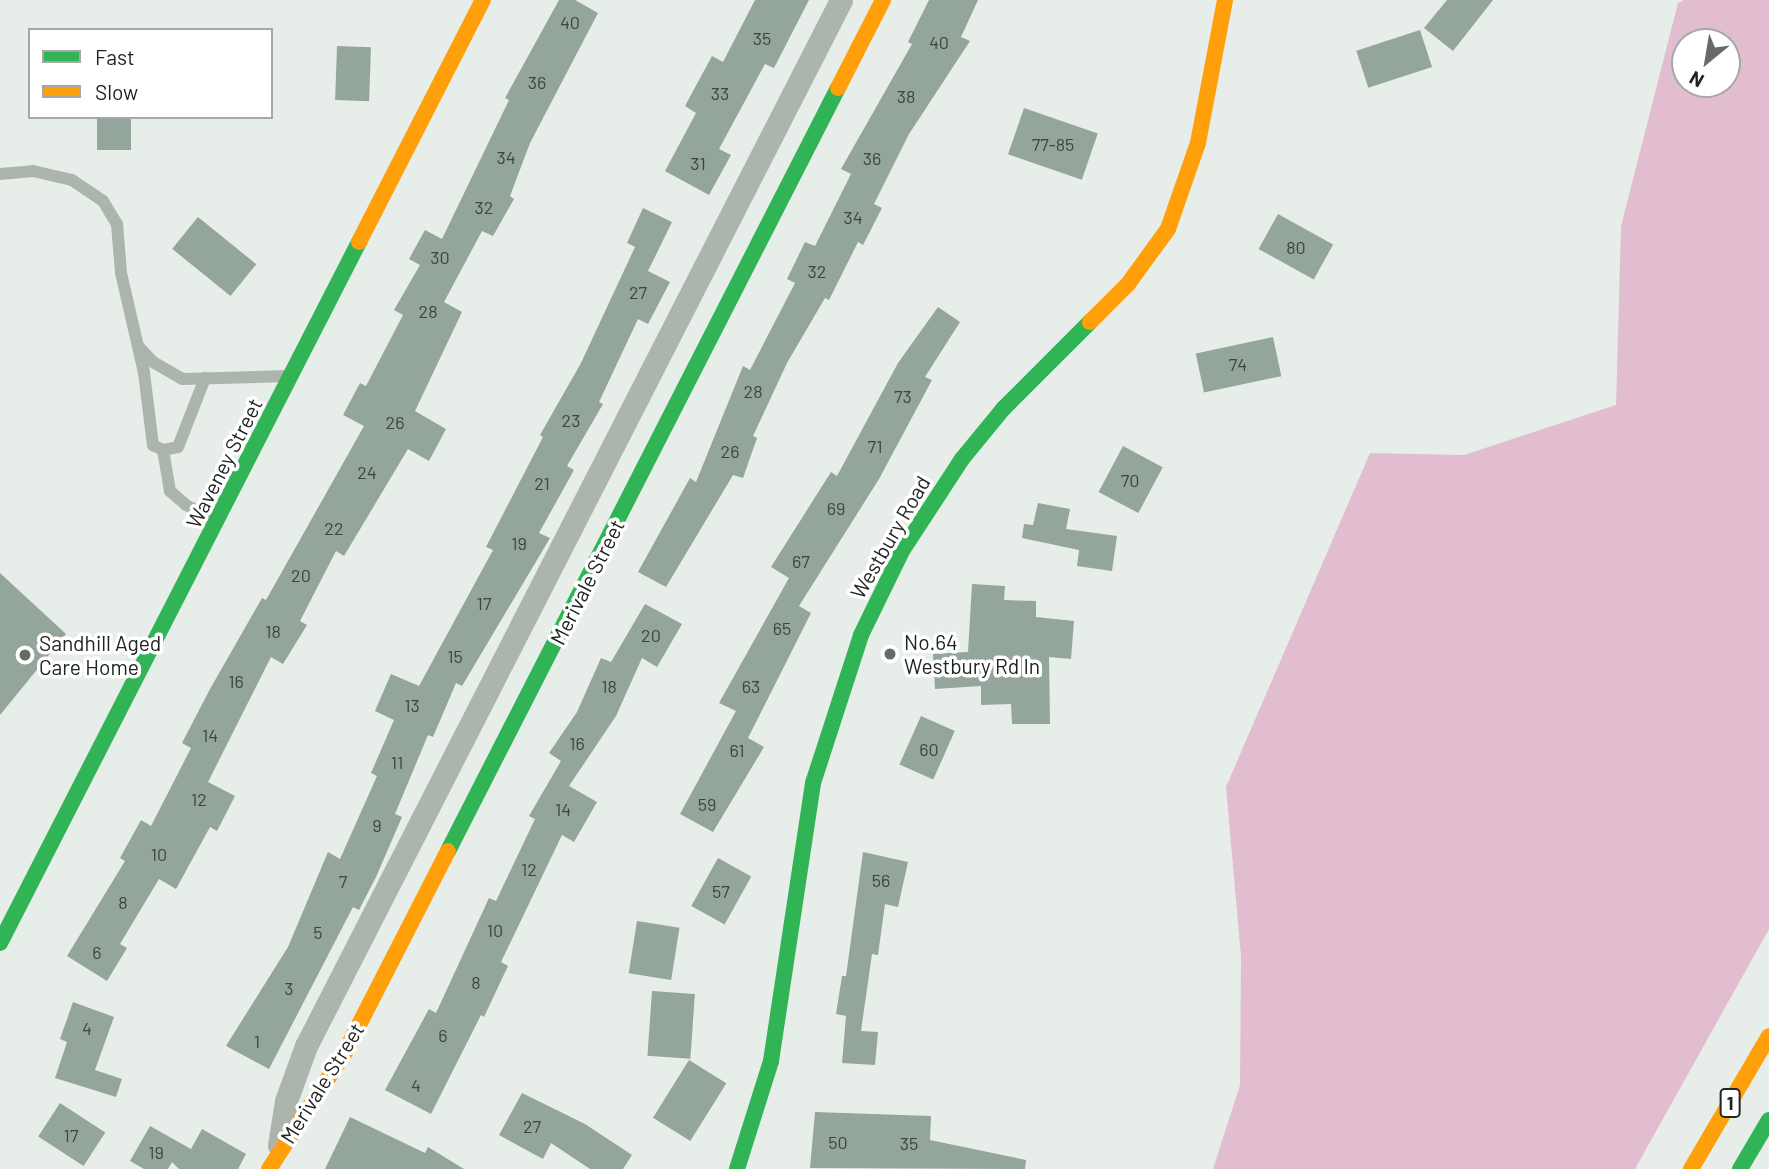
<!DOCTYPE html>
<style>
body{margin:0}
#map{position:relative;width:1769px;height:1169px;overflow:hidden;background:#e7ede9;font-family:Barlow,sans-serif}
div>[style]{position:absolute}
.forest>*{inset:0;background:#e2bdd0}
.building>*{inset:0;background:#94a59b;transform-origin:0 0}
.lane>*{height:12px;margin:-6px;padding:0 6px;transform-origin:6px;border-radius:6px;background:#acb4ae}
.street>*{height:23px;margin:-11.5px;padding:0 11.5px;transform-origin:11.5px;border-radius:11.5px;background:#acb4ae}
.fast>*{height:16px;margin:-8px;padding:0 8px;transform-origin:8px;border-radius:8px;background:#30b455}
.slow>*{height:16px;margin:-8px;padding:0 8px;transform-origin:8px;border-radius:8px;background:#ff9f0a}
.dots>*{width:19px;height:19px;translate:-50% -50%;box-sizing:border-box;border:4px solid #fff;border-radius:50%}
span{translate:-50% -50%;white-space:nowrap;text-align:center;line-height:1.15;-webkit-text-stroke:7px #fff;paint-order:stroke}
.number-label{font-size:18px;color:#3e4540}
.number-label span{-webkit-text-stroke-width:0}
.shield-label span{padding:2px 5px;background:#fff;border:2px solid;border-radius:5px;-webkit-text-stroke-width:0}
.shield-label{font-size:19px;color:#212522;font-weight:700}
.street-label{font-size:21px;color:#212522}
.poi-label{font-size:21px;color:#212522}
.left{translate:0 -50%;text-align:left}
.legend{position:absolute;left:28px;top:28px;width:245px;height:91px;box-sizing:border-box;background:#fff;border:2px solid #a6a8a7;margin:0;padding:9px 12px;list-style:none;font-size:21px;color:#212522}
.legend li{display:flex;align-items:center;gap:14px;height:35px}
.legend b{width:35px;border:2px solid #a6a8a7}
.north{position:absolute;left:1671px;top:28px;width:70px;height:70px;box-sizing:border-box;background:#fff;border:2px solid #a6a8a7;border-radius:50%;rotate:210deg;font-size:19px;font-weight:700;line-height:28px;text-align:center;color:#212522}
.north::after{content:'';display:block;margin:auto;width:24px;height:32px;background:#666b68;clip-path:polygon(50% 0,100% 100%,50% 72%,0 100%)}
</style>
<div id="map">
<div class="forest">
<div style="clip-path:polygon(evenodd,1684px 0,1769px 0,1769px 929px,1635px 1169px,1213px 1169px,1240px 1085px,1241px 957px,1226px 787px,1370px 453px,1464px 455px,1616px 405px,1621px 226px,1678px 3px,1684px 0,1685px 42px,1727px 42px,1727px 84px,1685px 84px,1685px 42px)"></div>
</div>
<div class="building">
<div style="clip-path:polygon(559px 0,575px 0,598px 13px,530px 143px,510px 196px,514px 199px,493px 236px,482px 231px,444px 302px,462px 312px,415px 411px,446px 429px,429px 461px,408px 449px,344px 556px,336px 551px,300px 621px,307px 625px,283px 664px,271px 657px,208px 782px,235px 796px,217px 831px,210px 827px,176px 889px,159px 879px,120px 944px,127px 948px,107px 981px,67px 956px,125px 861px,120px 858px,141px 820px,151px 826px,191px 748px,182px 743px,210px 689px,262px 598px,266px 600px,364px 426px,343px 415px,360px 383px,366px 386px,403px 315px,394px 310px,420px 265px,409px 259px,425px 230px,442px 239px,509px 100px,505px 98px)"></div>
<div style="clip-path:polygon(755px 0,809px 0,774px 68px,765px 64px,719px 149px,731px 155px,709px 195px,665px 171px,696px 113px,685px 106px,712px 56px,723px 62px)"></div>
<div style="clip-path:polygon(929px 0,978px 0,961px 37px,970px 41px,909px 134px,874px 204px,882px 208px,863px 245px,858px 242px,829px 300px,825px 298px,787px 363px,753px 436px,757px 438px,743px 478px,733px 475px,666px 587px,638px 572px,690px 478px,696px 482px,743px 366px,750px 370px,795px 283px,787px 279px,805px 242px,815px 246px,851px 174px,841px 169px,912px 44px,908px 42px)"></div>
<div style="clip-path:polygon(1447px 0,1493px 0,1453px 51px,1424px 28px)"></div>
<div style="left:1420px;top:30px;width:39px;height:67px;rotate:72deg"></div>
<div style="left:337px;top:46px;width:34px;height:54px;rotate:2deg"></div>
<div style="left:1024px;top:108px;width:78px;height:49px;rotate:19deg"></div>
<div style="left:97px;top:117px;width:34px;height:33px"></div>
<div style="clip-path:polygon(643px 208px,672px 222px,648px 271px,670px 282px,648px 324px,638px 319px,599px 402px,603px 404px,567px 466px,574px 470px,539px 533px,550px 538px,462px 686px,456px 683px,433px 737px,428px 735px,395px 814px,402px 817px,376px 877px,359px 910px,353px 907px,269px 1069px,226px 1046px,288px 947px,328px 852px,340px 859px,377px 776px,371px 773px,394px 720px,375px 711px,391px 674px,419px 686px,493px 550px,486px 547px,543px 437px,540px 435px,581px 363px,635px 247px,627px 243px)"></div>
<div style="left:1278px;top:214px;width:63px;height:40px;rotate:29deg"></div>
<div style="left:198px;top:217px;width:75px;height:41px;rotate:39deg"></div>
<div style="clip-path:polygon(938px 307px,960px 322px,925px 377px,932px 380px,879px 479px,799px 606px,811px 613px,748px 738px,764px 747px,713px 832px,680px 814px,736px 711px,719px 703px,789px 578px,771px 567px,831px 472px,837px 476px,898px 363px)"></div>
<div style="left:1273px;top:337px;width:40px;height:79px;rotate:78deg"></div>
<div style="left:1123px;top:446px;width:45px;height:52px;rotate:28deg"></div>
<div style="clip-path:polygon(1038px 503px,1070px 509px,1066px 529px,1117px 536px,1112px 571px,1077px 566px,1079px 550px,1022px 538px,1024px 524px,1033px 525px)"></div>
<div style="clip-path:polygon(0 573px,66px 634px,0 715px)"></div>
<div style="clip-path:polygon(972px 584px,1005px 586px,1004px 600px,1036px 601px,1036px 617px,1074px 621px,1071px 659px,1049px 657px,1050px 724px,1012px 724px,1011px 704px,981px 705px,981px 686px,935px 689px,933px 654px,968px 652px)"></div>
<div style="clip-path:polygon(645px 604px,682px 624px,657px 667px,642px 658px,616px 716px,569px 786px,597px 802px,574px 842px,562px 835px,501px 962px,508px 966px,484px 1017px,481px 1015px,431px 1114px,385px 1090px,429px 1009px,436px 1013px,489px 898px,496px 901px,535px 819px,529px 816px,561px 761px,549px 753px,577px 712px,601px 658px,611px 662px)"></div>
<div style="left:921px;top:716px;width:37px;height:53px;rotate:24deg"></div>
<div style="clip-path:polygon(863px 852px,908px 862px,898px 907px,885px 904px,878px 955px,872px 954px,861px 1031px,878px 1032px,875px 1065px,842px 1063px,846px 1016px,836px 1014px,842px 976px,846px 976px)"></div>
<div style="left:718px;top:858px;width:38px;height:55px;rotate:29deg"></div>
<div style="left:637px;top:921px;width:43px;height:53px;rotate:9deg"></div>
<div style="left:652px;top:991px;width:43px;height:65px;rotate:4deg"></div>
<div style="clip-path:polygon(73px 1002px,114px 1017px,95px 1070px,122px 1079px,116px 1097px,55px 1078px,67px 1042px,60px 1039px)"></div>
<div style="left:689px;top:1060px;width:44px;height:68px;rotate:32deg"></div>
<div style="clip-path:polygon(522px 1093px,585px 1124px,632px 1155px,623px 1169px,590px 1169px,551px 1143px,543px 1159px,499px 1135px)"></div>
<div style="left:60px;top:1103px;width:54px;height:40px;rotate:33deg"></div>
<div style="clip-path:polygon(815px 1112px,931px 1116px,930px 1140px,1026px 1160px,1025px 1169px,810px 1168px)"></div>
<div style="clip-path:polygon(350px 1117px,425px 1153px,428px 1147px,464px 1169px,325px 1169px)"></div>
<div style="clip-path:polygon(150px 1126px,191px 1149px,202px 1129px,246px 1154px,238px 1169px,179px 1169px,172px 1162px,168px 1169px,144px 1169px,130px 1161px)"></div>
</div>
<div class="lane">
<div style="left:0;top:174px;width:33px;rotate:-5deg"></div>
<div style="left:33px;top:171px;width:40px;rotate:13deg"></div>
<div style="left:72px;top:180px;width:37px;rotate:34deg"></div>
<div style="left:103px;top:201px;width:27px;rotate:59deg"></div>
<div style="left:117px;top:224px;width:49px;rotate:85.3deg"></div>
<div style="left:121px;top:273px;width:103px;rotate:77deg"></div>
<div style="left:144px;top:373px;width:73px;rotate:82.9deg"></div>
<div style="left:153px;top:445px;width:11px;rotate:27deg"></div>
<div style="left:163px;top:450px;width:15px;rotate:-11deg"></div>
<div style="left:178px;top:447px;width:74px;rotate:-68.6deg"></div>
<div style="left:139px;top:347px;width:21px;rotate:47deg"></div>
<div style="left:153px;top:362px;width:34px;rotate:30deg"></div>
<div style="left:183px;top:379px;width:105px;rotate:-1.6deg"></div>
<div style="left:163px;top:450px;width:42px;rotate:80.3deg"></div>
<div style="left:170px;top:491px;width:21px;rotate:41deg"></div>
<div style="left:186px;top:505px;width:31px;rotate:27deg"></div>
</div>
<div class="street">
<div style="left:279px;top:1145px;width:45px;rotate:-81deg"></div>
<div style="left:286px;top:1101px;width:59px;rotate:-70deg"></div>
<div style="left:306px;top:1046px;width:1175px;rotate:-62.91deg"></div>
</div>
<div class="fast">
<div style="left:448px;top:851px;width:857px;rotate:-62.93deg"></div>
<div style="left:0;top:943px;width:788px;rotate:-62.88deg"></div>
<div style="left:737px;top:1169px;width:113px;rotate:-72.5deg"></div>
<div style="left:771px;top:1061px;width:281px;rotate:-81.4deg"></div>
<div style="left:813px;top:783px;width:156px;rotate:-72deg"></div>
<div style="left:861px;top:635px;width:93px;rotate:-64deg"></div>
<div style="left:902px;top:551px;width:110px;rotate:-56.9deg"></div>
<div style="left:962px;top:459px;width:65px;rotate:-50.6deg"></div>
<div style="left:1003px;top:409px;width:123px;rotate:-45deg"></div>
<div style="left:1740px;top:1169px;width:57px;rotate:-59.4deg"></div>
</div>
<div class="slow">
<div style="left:838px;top:88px;width:99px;rotate:-62.9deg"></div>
<div style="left:359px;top:242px;width:272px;rotate:-62.9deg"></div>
<div style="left:1090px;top:322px;width:54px;rotate:-45deg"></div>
<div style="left:1128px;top:284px;width:68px;rotate:-54deg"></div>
<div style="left:1168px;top:229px;width:91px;rotate:-70.8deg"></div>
<div style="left:1198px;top:143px;width:146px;rotate:-79.3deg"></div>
<div style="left:269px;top:1169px;width:137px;rotate:-56.9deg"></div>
<div style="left:344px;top:1054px;width:228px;rotate:-62.9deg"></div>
<div style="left:1691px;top:1169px;width:154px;rotate:-59.6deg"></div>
</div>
<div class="dots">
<div style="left:890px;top:654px;background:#666b68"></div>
<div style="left:25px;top:655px;background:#666b68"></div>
</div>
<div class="number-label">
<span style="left:570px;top:22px">40</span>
<span style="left:762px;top:38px">35</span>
<span style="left:939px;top:42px">40</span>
<span style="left:537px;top:82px">36</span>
<span style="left:720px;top:93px">33</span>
<span style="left:906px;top:96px">38</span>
<span style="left:1053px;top:144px">77-85</span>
<span style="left:506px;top:157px">34</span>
<span style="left:872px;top:158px">36</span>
<span style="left:698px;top:163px">31</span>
<span style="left:484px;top:207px">32</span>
<span style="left:853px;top:217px">34</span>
<span style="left:1296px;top:247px">80</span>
<span style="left:440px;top:257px">30</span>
<span style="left:817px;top:271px">32</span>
<span style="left:638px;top:292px">27</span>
<span style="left:428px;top:311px">28</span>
<span style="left:1238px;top:364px">74</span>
<span style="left:753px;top:391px">28</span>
<span style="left:903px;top:396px">73</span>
<span style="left:571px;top:420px">23</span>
<span style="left:395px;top:422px">26</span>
<span style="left:875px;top:446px">71</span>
<span style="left:730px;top:451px">26</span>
<span style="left:367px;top:472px">24</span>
<span style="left:1130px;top:480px">70</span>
<span style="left:542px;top:483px">21</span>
<span style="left:836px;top:508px">69</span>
<span style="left:334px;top:528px">22</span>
<span style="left:519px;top:543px">19</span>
<span style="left:801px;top:561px">67</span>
<span style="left:301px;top:575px">20</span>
<span style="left:484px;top:603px">17</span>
<span style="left:782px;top:628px">65</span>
<span style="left:273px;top:631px">18</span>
<span style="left:651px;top:635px">20</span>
<span style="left:455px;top:656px">15</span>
<span style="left:236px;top:681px">16</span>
<span style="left:609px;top:686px">18</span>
<span style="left:751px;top:686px">63</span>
<span style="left:412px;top:705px">13</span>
<span style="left:210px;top:735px">14</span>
<span style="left:577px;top:743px">16</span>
<span style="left:929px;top:749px">60</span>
<span style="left:737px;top:750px">61</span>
<span style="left:397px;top:762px">11</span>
<span style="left:199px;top:799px">12</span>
<span style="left:707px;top:804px">59</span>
<span style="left:563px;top:809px">14</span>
<span style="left:377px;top:825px">9</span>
<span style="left:159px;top:854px">10</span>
<span style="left:529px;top:869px">12</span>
<span style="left:881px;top:880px">56</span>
<span style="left:343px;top:881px">7</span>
<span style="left:721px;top:891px">57</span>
<span style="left:123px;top:902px">8</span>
<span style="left:495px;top:930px">10</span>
<span style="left:318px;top:932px">5</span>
<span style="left:97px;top:952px">6</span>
<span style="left:476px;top:982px">8</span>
<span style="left:289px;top:988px">3</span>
<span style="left:87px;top:1028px">4</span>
<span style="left:443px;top:1035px">6</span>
<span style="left:257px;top:1041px">1</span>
<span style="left:416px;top:1085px">4</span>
<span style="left:532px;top:1126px">27</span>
<span style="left:71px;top:1135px">17</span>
<span style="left:838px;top:1142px">50</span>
<span style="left:909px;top:1143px">35</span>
<span style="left:156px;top:1152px">19</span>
</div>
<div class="shield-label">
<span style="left:1730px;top:1103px">1</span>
</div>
<div class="street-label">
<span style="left:224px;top:463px;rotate:-63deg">Waveney Street</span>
<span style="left:890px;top:537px;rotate:-60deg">Westbury Road</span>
<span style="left:587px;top:582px;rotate:-63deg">Merivale Street</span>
<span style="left:322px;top:1083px;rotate:-58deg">Merivale Street</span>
</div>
<div class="poi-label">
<span class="left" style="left:904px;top:654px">No.64<br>Westbury Rd In</span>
<span class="left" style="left:39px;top:655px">Sandhill Aged<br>Care Home</span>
</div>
<ul class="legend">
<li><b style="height:9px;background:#30b455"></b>Fast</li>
<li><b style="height:9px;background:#ff9f0a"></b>Slow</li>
</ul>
<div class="north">N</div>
</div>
